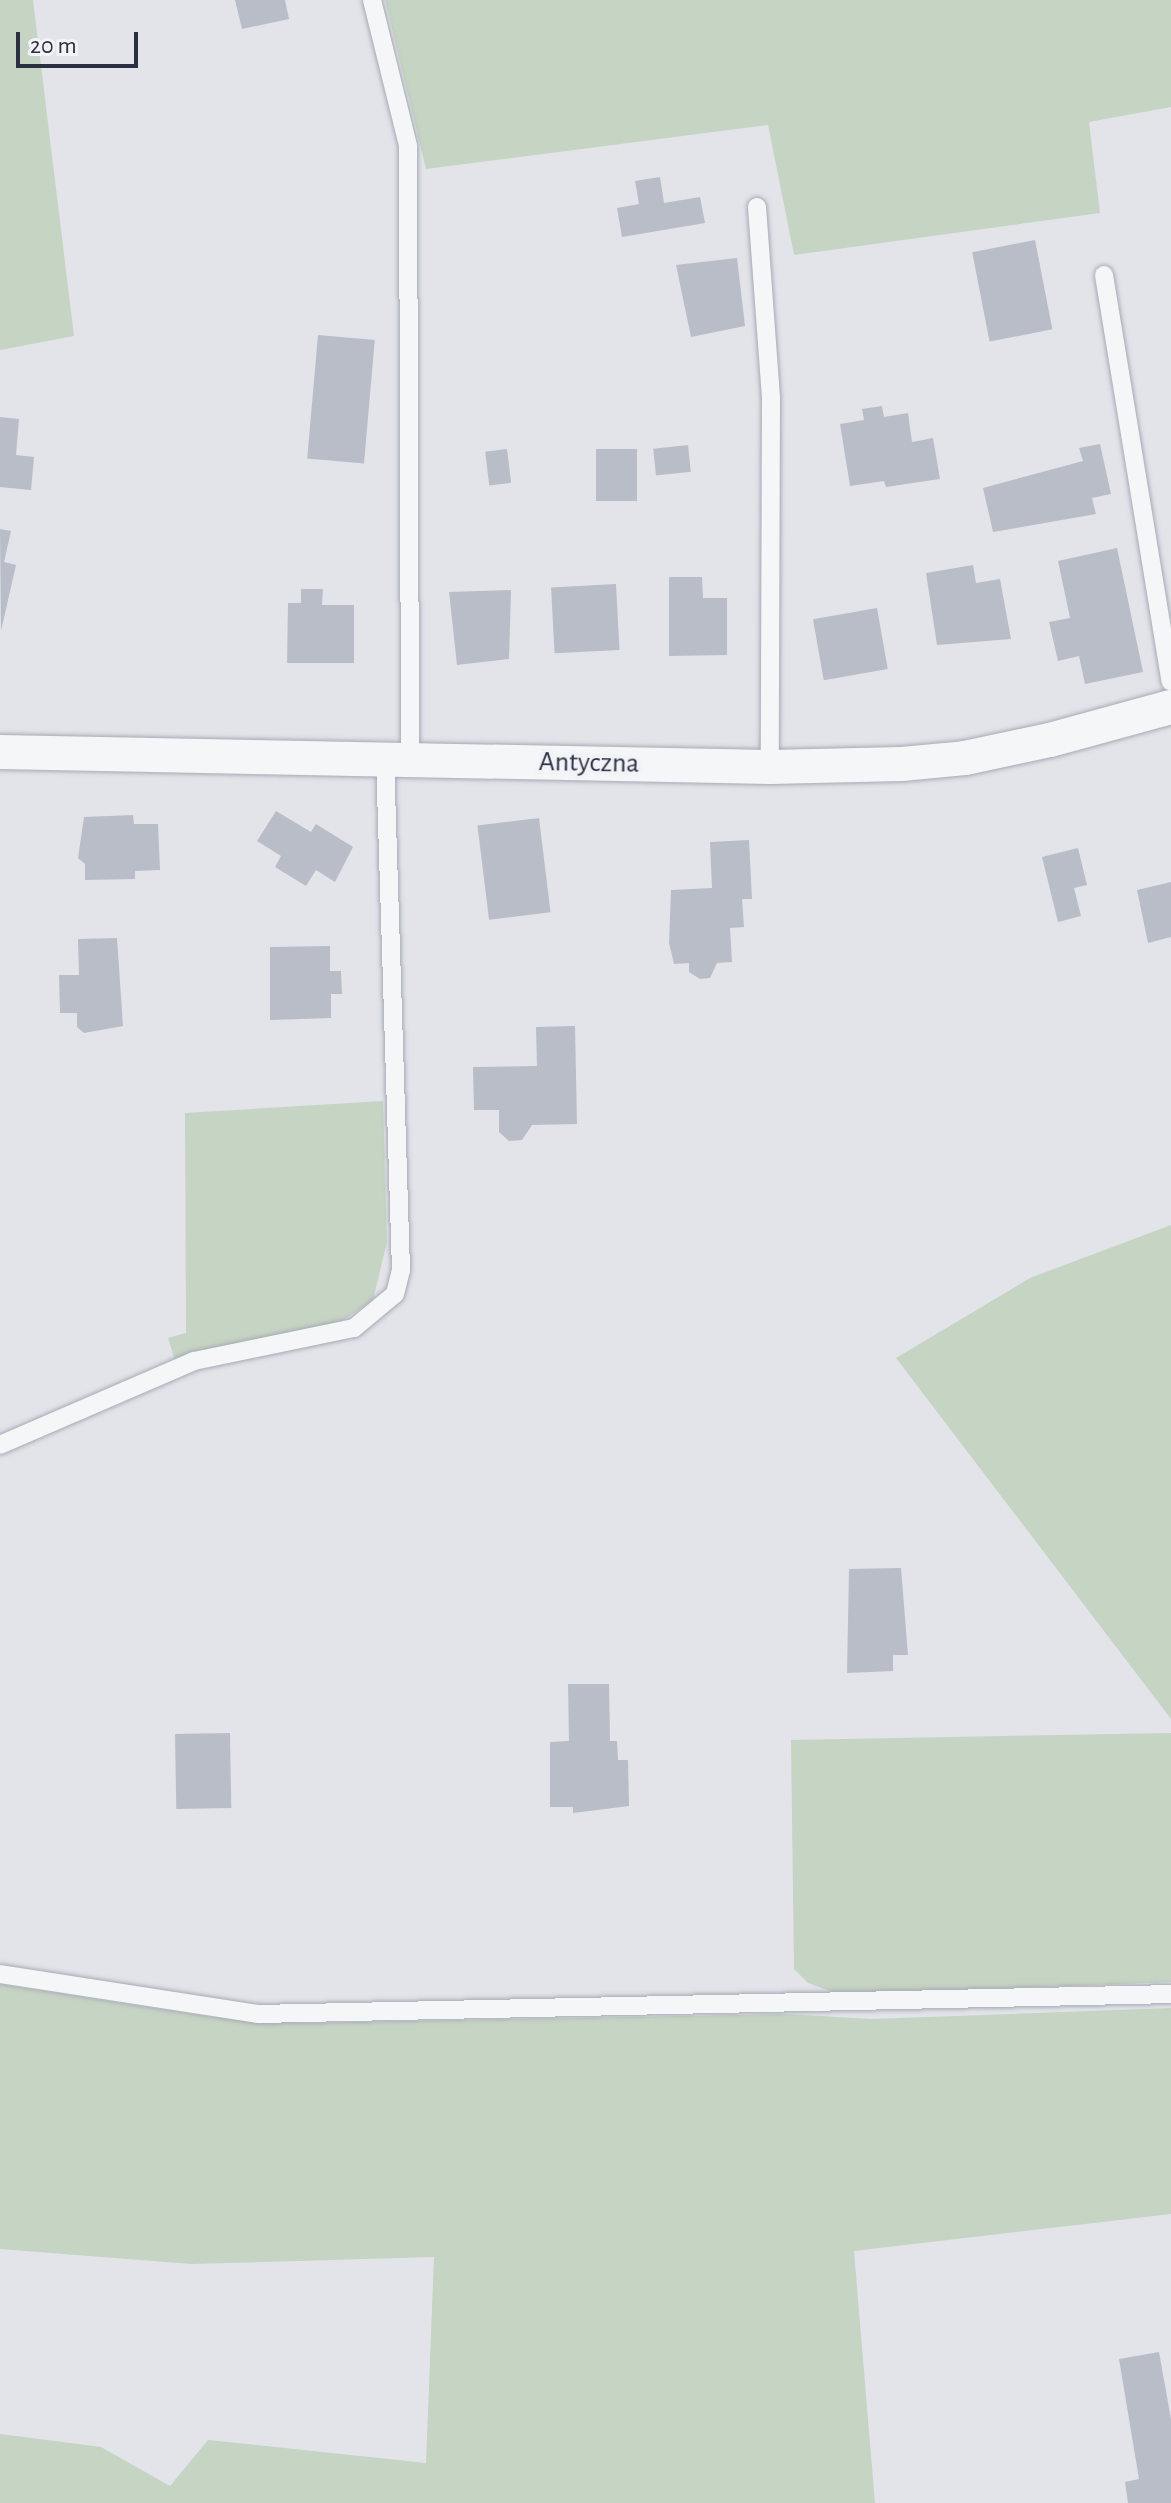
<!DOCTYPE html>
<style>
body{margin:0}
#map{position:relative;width:1171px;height:2503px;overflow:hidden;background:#e2e4ea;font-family:"Alegreya Sans",sans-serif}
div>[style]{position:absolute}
.green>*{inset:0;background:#c6d4c3}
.building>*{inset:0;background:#b9bdc7;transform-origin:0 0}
.roads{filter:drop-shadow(0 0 2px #a7aab4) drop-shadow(0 0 2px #a7aab4)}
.lane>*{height:18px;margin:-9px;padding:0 9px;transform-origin:9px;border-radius:9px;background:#f5f6f8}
.street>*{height:34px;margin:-17px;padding:0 17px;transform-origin:17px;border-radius:17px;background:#f5f6f8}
span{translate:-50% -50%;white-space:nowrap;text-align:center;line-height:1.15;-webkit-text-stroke:8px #f2f3f7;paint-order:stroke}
.street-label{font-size:28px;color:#2a3042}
.scale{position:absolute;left:16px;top:32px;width:122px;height:36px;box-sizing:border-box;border:4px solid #2a3042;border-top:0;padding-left:10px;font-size:24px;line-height:28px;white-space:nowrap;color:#2a3042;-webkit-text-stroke:6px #f2f3f7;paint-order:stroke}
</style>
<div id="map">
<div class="green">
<div style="clip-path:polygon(0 0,33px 0,74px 336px,0 350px)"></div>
<div style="clip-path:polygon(385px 0,1171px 0,1171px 107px,1089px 122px,1100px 213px,794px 255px,768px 125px,426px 169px)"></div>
<div style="clip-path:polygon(383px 1101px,387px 1242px,373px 1300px,333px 1327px,175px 1360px,168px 1338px,186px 1333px,185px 1113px)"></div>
<div style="clip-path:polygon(1171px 1225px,1171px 1719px,896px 1358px,1030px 1278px)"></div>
<div style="clip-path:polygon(1171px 1733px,1171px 1982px,840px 1995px,808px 1983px,794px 1969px,791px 1740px)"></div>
<div style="clip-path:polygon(0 1984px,211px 2017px,304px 2023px,785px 2014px,872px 2019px,1171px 2008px,1171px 2214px,854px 2251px,875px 2503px,0 2503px,0 2434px,101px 2447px,170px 2486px,208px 2440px,426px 2463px,434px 2257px,191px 2264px,0 2249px)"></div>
</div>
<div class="building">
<div style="clip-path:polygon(235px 0,285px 0,289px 19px,242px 29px)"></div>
<div style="clip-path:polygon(660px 177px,664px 203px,700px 197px,705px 223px,622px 237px,617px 208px,639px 204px,635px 181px)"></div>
<div style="left:1035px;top:240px;width:91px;height:64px;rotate:79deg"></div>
<div style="clip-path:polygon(737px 258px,745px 326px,691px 337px,676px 265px)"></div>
<div style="left:318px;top:335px;width:57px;height:124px;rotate:5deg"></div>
<div style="clip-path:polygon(882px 406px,884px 417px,908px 413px,912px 442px,933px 438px,940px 479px,886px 487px,884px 481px,850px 486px,840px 424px,864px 420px,862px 409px)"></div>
<div style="clip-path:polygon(0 417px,19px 419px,16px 455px,34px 457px,31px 490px,0 487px)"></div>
<div style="clip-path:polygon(1100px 444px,1111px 494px,1092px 498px,1096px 514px,993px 532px,983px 488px,1083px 461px,1079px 448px)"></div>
<div style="left:688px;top:445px;width:27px;height:35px;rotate:84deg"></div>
<div style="left:507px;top:449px;width:34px;height:22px;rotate:83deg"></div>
<div style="left:637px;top:449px;width:52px;height:41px;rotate:90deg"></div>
<div style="clip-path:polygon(0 529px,11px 531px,4px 562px,16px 565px,1px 631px)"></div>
<div style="clip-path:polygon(1117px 548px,1143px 672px,1085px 684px,1079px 656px,1058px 661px,1049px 622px,1070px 618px,1058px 561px)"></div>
<div style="clip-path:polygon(973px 565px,976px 583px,1000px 579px,1011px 639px,937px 645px,926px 573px)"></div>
<div style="clip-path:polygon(669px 577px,702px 577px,703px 598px,727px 598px,727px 655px,669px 656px)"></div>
<div style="left:616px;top:584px;width:66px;height:65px;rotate:87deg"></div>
<div style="clip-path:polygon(301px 589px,323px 589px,322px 605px,354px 605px,354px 663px,287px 663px,288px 603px,301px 603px)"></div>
<div style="clip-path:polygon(511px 590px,509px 659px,457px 665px,449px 592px)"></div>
<div style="left:877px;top:608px;width:62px;height:65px;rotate:80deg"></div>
<div style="clip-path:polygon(276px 811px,311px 832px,316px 824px,353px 847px,335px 882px,316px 870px,306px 886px,275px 867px,281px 856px,257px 841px)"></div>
<div style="clip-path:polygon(133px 815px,134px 824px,158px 824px,160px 870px,135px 871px,135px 879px,85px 880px,85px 864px,78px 858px,84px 817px)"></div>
<div style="left:539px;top:818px;width:95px;height:62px;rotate:83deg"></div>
<div style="clip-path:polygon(749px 840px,752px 899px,742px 899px,744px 927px,730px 928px,732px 962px,717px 963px,710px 978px,700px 979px,689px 972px,689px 963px,674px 964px,669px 943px,671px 890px,712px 888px,710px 842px)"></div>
<div style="clip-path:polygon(1078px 848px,1087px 885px,1074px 888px,1081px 916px,1058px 922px,1042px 857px)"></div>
<div style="clip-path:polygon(1171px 882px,1171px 937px,1148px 943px,1137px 890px)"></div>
<div style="clip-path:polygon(117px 938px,123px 1026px,84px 1033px,77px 1027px,77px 1013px,60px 1013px,59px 975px,79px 975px,78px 939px)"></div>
<div style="clip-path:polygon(330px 946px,330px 971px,341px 971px,342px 994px,331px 994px,331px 1018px,270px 1020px,270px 947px)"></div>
<div style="clip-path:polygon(575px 1026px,577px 1124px,532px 1125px,522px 1140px,509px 1141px,499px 1132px,499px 1110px,474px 1110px,473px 1067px,537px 1066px,536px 1027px)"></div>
<div style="clip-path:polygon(901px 1568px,908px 1655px,893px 1655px,893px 1671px,847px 1673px,849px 1569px)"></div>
<div style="clip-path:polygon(568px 1684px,609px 1684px,610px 1741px,617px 1741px,618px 1760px,628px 1760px,629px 1806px,573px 1813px,573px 1807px,550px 1807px,550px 1742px,569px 1741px)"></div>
<div style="left:230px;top:1733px;width:75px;height:55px;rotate:89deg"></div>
<div style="clip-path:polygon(1159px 2352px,1171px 2419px,1171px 2503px,1128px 2503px,1125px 2482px,1139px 2479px,1119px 2359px)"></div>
</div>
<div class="roads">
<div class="lane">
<div style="left:372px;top:0;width:150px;rotate:76.1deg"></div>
<div style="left:408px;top:146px;width:613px;rotate:89.81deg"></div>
<div style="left:757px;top:207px;width:192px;rotate:85.8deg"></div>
<div style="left:771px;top:398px;width:369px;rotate:90.2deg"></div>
<div style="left:1104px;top:275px;width:412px;rotate:80.7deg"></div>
<div style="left:0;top:1445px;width:211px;rotate:-23.4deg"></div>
<div style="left:194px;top:1361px;width:163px;rotate:-11.7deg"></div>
<div style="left:354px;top:1328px;width:53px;rotate:-39.7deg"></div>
<div style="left:395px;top:1294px;width:25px;rotate:-76deg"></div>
<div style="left:401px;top:1270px;width:511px;rotate:-91.79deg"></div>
<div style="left:0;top:1974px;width:261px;rotate:8.8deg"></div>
<div style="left:258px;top:2014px;width:913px;rotate:-1.25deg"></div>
</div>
<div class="street">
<div style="left:0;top:752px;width:770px;rotate:1.12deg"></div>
<div style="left:770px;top:767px;width:132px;rotate:-1.3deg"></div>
<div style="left:902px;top:764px;width:63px;rotate:-5.4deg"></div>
<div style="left:965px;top:758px;width:87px;rotate:-12deg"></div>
<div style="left:1050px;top:740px;width:125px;rotate:-15.3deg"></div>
</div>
</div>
<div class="street-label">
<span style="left:589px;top:763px;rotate:1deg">Antyczna</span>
</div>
<div class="scale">20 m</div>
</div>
